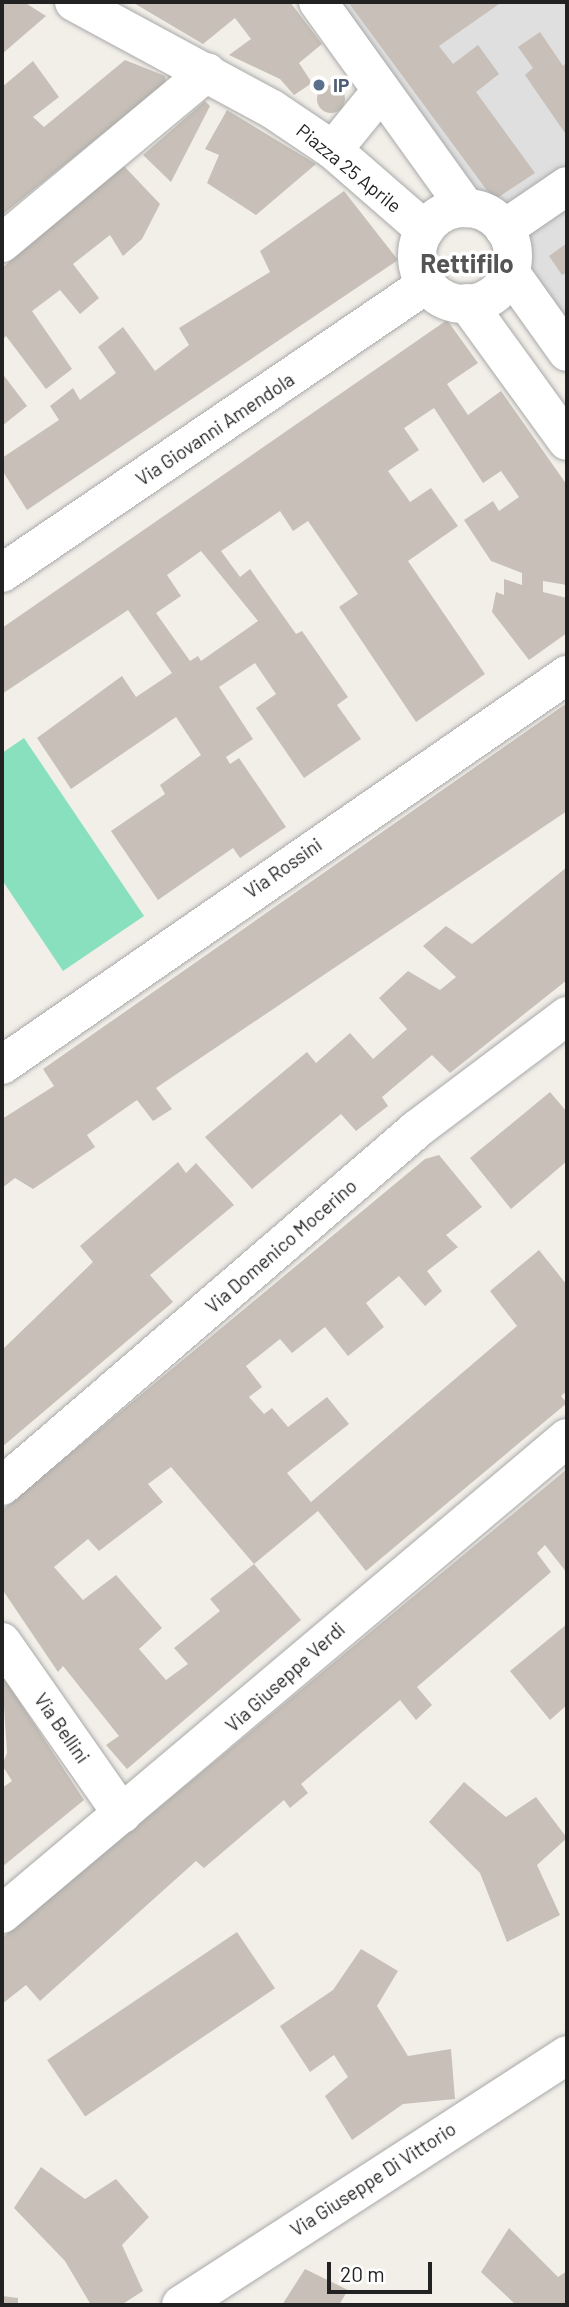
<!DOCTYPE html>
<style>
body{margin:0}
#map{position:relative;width:569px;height:2307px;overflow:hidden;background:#f2efe9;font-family:Barlow,sans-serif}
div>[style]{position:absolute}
.residential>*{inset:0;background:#e0dfdf}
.pitch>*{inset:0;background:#88e0be}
.building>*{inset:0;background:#c7bfb8;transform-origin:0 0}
.round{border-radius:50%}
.roads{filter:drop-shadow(0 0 2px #a9a9a9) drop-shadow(0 0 2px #a9a9a9)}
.minor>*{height:38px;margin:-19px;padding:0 19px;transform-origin:19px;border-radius:19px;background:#fff}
.minor>.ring{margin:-19px;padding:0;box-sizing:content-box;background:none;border:38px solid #fff;border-radius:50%}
.dots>*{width:19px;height:19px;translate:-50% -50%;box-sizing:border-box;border:4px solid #fff;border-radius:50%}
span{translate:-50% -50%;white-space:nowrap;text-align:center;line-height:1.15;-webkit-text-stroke:7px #fff;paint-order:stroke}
.service-label{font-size:19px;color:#4e5e75;font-weight:700}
.left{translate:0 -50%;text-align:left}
.street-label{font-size:19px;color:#222}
.district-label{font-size:26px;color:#555;font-weight:700}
.frame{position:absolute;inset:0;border:4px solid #222;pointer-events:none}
.scale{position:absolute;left:327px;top:2262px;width:105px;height:32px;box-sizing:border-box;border:4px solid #222;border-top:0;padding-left:9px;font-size:21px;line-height:24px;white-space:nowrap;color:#222;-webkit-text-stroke:5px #fff;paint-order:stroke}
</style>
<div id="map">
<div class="residential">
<div style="clip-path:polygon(319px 2px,567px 2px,567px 345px,489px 241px,450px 210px)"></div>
</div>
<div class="pitch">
<div style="clip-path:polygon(24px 738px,144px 916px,63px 971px,2px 880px,2px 753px)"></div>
</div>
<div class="building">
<div style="clip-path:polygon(2px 2px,24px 2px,46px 16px,2px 54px)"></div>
<div style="clip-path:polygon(132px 2px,290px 2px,322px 44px,299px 63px,312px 83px,294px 95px,280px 79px,229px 55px,251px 39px,235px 18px,203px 44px)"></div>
<div style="clip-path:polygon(348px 2px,502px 2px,439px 46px,453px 64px,478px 45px,499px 74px,476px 92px,535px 173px,494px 200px)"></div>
<div style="clip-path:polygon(540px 32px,563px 66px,567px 62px,567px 136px,525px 75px,533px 68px,518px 47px)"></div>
<div style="clip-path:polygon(125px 60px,165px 76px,166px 83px,2px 215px,2px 87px,33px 61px,59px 97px,33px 117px,44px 127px)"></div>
<div class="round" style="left:317px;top:85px;width:28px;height:28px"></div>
<div style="clip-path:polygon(205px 101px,210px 106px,171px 182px,143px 155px)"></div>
<div style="clip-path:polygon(227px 110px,316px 164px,256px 215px,207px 183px,219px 155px,205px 149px)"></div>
<div style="clip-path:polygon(123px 165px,160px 204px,142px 239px,123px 256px,110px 235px,73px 264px,99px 298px,80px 314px,60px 290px,32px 311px,72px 369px,46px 389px,6px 336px,2px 340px,2px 268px)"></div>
<div style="clip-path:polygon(344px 191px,398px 260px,27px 510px,2px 470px,2px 458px,59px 420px,50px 406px,73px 388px,80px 400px,116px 373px,98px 347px,123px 327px,155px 371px,189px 345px,179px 328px,270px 272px,260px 251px)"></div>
<div style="clip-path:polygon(567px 243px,567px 272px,562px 275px,549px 256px)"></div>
<div style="clip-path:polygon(evenodd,447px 320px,478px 363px,447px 384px,468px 415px,501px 391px,567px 485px,567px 585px,543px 581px,543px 592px,567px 598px,567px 633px,529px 660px,492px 612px,496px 592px,504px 595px,504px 579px,522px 585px,522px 573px,491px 561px,464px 520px,493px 501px,499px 511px,519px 497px,501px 471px,483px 483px,434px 408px,404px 428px,419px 450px,388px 471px,410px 502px,431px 488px,458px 526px,408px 561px,485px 674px,416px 722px,339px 607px,358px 594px,308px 521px,293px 531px,280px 511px,221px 551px,240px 577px,250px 569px,296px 634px,302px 631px,348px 697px,337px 705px,361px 739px,304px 778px,256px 708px,276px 694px,255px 663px,219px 687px,253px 739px,226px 757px,230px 764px,239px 758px,286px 827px,240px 858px,233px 848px,158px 900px,111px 831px,165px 794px,160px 785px,201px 755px,176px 717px,71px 789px,37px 738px,122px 676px,136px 697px,172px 673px,128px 610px,2px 694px,2px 628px,447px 320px,201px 551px,258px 621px,201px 661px,198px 656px,190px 661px,156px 613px,181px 596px,167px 575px,201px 551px)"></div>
<div style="clip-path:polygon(2px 373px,27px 406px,2px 426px)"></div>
<div style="clip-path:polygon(567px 703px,567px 811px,156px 1088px,172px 1109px,153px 1121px,137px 1100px,87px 1135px,95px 1147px,33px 1189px,15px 1178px,2px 1188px,2px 1119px,54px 1086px,43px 1069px)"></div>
<div style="clip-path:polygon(567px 867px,567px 980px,450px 1073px,432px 1055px,382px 1097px,388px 1106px,356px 1131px,341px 1114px,252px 1189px,205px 1137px,307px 1052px,316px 1063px,350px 1033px,373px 1059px,407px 1029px,379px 998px,408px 971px,440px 990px,456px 977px,423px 946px,446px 926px,472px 944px)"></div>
<div style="clip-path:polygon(550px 1092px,567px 1112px,567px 1161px,511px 1209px,470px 1158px)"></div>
<div style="clip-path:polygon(evenodd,439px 1155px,482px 1207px,446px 1235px,458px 1247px,427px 1271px,442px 1291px,425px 1306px,399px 1276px,366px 1303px,384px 1327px,348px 1356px,325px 1327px,292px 1353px,280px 1339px,246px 1366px,262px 1387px,249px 1397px,264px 1414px,272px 1408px,288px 1427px,327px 1397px,349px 1424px,287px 1473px,311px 1502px,517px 1326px,490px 1291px,539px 1250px,567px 1285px,567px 1391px,561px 1396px,567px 1403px,366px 1571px,318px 1511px,254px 1564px,301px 1620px,127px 1769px,106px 1745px,119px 1736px,63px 1666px,58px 1672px,2px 1589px,2px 1510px,425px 1159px,439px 1155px,171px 1467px,254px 1564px,210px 1599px,220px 1611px,174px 1648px,188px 1664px,166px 1680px,139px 1649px,162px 1628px,116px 1575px,83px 1600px,54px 1567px,88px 1539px,99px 1551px,163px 1502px,148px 1484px,171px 1467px)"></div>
<div style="clip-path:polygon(178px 1162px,186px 1173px,196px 1163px,234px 1205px,150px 1275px,173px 1302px,2px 1447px,2px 1350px,93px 1262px,80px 1246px)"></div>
<div style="clip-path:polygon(567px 1469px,567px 1573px,545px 1545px,537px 1553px,551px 1572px,417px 1687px,432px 1705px,416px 1720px,400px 1700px,301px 1784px,308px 1793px,290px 1808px,284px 1800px,204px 1868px,196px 1861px,40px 2001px,26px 1985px,2px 2004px,2px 1938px)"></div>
<div style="clip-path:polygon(567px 1624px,567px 1705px,550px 1720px,510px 1671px)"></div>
<div style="clip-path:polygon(2px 1675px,84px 1800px,2px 1867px,2px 1788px,12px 1781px,2px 1765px,7px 1753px)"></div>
<div style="clip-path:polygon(464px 1782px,506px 1817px,536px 1797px,567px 1838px,537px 1865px,560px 1915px,507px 1942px,480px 1873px,429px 1822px)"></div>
<div style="left:237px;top:1932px;width:68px;height:229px;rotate:56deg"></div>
<div style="clip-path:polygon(361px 1949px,398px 1971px,377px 2006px,408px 2056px,451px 2049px,455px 2099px,403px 2104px,352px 2140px,325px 2096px,348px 2077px,334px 2055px,310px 2072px,280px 2026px,333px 1990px)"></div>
<div style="clip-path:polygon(41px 2167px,85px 2199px,116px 2179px,149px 2217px,122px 2245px,143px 2291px,121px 2305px,91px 2305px,65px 2261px,14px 2208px)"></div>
<div style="clip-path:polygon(509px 2228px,558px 2277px,567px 2271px,567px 2305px,516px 2305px,481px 2272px)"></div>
<div style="clip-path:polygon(305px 2269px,348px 2290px,339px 2305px,282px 2305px)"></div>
<div style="clip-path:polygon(2px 2296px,18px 2298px,18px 2305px,2px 2305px)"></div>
</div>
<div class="roads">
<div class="minor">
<div style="left:74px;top:2px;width:225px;rotate:28.4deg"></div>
<div style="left:272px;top:109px;width:73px;rotate:33.9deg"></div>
<div style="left:333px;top:150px;width:122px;rotate:41deg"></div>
<div style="left:318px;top:2px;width:254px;rotate:54.3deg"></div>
<div style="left:333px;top:150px;width:76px;rotate:-50.9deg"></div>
<div class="ring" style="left:417px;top:208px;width:58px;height:58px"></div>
<div style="left:504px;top:229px;width:76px;rotate:-34.3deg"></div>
<div style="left:2px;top:243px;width:267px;rotate:-39.8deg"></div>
<div style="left:510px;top:272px;width:98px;rotate:54.5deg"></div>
<div style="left:467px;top:303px;width:170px;rotate:54.1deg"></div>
<div style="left:2px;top:573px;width:514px;rotate:-34.22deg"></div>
<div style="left:2px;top:1065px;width:687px;rotate:-34.62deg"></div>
<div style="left:2px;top:1486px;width:547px;rotate:-40.7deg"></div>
<div style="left:417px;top:1129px;width:188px;rotate:-37deg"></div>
<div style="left:2px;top:1642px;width:210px;rotate:55.1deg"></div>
<div style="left:2px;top:1914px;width:739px;rotate:-40.11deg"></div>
<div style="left:181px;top:2305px;width:460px;rotate:-32.9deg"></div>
</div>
</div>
<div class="dots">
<div style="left:319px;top:85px;background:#5c6f8a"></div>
</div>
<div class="service-label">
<span class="left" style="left:333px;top:85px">IP</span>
</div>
<div class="street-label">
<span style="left:349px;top:168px;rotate:39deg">Piazza 25 Aprile</span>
<span style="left:215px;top:429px;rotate:-34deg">Via Giovanni Amendola</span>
<span style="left:283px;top:868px;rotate:-35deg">Via Rossini</span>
<span style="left:281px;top:1246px;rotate:-41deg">Via Domenico Mocerino</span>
<span style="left:285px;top:1677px;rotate:-42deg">Via Giuseppe Verdi</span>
<span style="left:62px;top:1728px;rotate:55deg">Via Bellini</span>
<span style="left:373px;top:2179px;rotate:-33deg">Via Giuseppe Di Vittorio</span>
</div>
<div class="district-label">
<span style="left:467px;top:263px">Rettifilo</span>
</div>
<div class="frame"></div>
<div class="scale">20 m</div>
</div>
